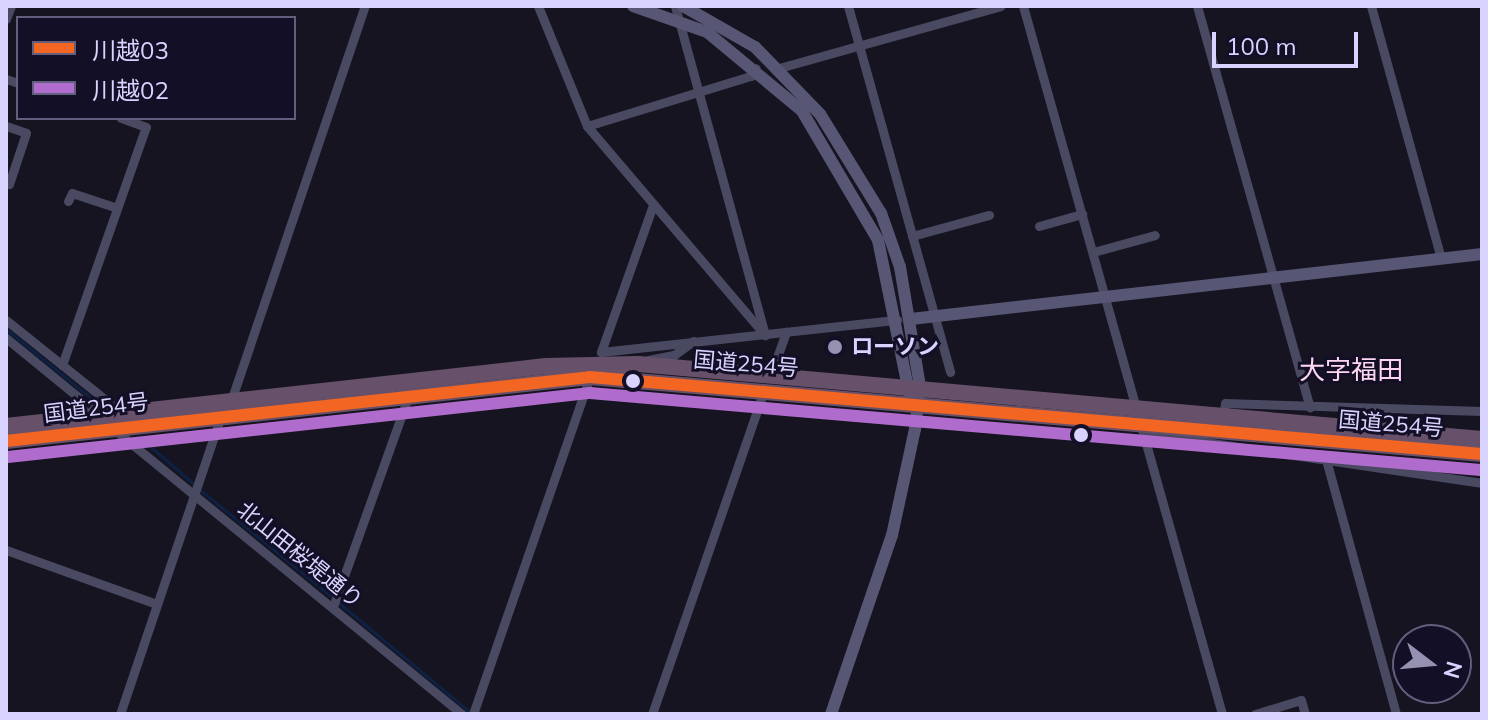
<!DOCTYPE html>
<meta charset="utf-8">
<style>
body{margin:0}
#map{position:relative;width:1488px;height:720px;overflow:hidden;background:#161421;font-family:Mulish,"Noto Sans JP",sans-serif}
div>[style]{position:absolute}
.stream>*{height:3px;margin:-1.5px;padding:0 1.5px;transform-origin:1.5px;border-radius:1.5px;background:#0d2144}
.street>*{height:9px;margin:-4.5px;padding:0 4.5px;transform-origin:4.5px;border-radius:4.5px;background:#4a4962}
.secondary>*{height:12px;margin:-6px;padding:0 6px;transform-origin:6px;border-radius:6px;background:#575674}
.highway>*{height:16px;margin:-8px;padding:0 8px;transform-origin:8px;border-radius:8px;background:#67516a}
.bus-1>*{height:12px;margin:-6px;padding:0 6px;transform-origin:6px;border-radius:6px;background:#f26522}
.bus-2>*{height:12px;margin:-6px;padding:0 6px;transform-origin:6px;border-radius:6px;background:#b06ccc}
.dots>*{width:22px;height:22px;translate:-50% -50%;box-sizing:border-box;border:4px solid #130f26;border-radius:50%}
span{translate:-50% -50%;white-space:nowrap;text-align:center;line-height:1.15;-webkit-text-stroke:6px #130f26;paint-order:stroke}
.poi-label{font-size:22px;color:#d9d4ff;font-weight:700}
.left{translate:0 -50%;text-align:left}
.street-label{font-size:22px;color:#d9d4ff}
.quarter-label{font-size:26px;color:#ffd6f0}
.frame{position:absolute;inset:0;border:8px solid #d9d4ff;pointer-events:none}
.legend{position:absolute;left:16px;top:16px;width:280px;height:104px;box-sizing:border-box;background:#130f26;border:2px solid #625e7d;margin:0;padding:10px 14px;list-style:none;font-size:24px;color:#d9d4ff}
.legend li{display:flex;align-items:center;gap:16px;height:40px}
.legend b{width:40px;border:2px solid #625e7d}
.north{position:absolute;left:1392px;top:624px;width:80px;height:80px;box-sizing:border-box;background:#130f26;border:2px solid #625e7d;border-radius:50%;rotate:106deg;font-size:22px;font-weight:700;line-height:32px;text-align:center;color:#d9d4ff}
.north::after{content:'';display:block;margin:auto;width:28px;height:36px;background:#9591b1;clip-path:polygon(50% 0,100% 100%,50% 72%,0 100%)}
.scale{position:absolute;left:1212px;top:32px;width:146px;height:36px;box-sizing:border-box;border:4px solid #d9d4ff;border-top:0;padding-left:10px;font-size:24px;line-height:28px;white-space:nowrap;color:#d9d4ff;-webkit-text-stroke:6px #130f26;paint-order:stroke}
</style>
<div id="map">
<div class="stream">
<div style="left:6px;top:329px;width:117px;rotate:39.1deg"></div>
<div style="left:139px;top:437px;width:72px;rotate:40.5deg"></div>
<div style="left:199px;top:489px;width:173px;rotate:39.1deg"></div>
<div style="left:339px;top:603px;width:172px;rotate:39.8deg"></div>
</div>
<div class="street">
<div style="left:538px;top:6px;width:130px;rotate:67.8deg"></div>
<div style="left:587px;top:126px;width:275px;rotate:49.6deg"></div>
<div style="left:675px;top:6px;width:341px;rotate:74.7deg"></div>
<div style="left:848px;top:6px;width:380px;rotate:74.4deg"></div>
<div style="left:1023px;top:6px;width:735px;rotate:74.3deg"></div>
<div style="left:1197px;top:6px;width:417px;rotate:74.3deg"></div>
<div style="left:1371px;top:6px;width:262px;rotate:74.5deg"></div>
<div style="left:6px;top:19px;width:14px;rotate:-69deg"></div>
<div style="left:779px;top:68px;width:230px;rotate:-15.6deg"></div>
<div style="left:6px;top:79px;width:13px;rotate:18deg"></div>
<div style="left:6px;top:126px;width:21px;rotate:19deg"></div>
<div style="left:26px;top:133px;width:54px;rotate:108.4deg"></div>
<div style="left:587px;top:126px;width:171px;rotate:-17deg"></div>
<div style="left:751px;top:76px;width:9px;rotate:-58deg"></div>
<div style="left:68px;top:201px;width:9px;rotate:-63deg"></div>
<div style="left:72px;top:193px;width:47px;rotate:18.4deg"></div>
<div style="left:653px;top:205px;width:156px;rotate:109.5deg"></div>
<div style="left:601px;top:352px;width:298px;rotate:-6.2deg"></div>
<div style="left:1039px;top:226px;width:45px;rotate:-15.6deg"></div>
<div style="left:912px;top:236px;width:80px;rotate:-15.3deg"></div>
<div style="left:1093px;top:252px;width:64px;rotate:-15.3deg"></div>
<div style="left:6px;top:320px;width:147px;rotate:38.7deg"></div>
<div style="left:6px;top:338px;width:122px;rotate:39.3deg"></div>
<div style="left:648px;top:360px;width:26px;rotate:-11deg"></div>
<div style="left:674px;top:355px;width:24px;rotate:-36deg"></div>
<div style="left:62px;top:365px;width:252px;rotate:-70.6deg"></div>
<div style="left:146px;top:127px;width:27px;rotate:-160deg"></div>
<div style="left:771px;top:374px;width:45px;rotate:-70.3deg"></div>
<div style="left:231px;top:401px;width:417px;rotate:-71.3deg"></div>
<div style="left:1223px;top:416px;width:13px;rotate:-81deg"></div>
<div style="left:1225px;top:403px;width:257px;rotate:1.8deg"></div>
<div style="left:116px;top:431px;width:447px;rotate:39.3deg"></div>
<div style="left:1144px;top:433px;width:342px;rotate:8.4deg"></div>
<div style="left:1325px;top:456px;width:268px;rotate:74.6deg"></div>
<div style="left:6px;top:550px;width:160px;rotate:19.7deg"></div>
<div style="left:334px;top:604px;width:220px;rotate:-70.3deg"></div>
<div style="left:120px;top:714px;width:315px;rotate:-71.3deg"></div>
<div style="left:473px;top:714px;width:357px;rotate:-70.9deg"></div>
<div style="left:652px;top:714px;width:342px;rotate:-70.9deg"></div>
<div style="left:1255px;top:714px;width:48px;rotate:-16.9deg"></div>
<div style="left:1301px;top:700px;width:15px;rotate:74deg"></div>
</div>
<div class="secondary">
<div style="left:633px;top:6px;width:78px;rotate:19.4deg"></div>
<div style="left:707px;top:32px;width:124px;rotate:39.7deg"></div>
<div style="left:802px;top:111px;width:150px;rotate:59.5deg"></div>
<div style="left:878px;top:240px;width:156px;rotate:78.5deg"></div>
<div style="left:683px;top:6px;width:83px;rotate:29.7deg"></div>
<div style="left:755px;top:47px;width:93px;rotate:45.9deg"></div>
<div style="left:820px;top:114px;width:116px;rotate:58.4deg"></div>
<div style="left:881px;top:213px;width:57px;rotate:70.6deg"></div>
<div style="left:900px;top:267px;width:121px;rotate:80.5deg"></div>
<div style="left:920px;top:386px;width:43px;rotate:96.6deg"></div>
<div style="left:915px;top:429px;width:108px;rotate:102.2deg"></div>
<div style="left:892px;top:535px;width:189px;rotate:108.8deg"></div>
<div style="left:911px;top:319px;width:575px;rotate:-6.49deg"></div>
</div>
<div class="highway">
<div style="left:6px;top:426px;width:543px;rotate:-6.34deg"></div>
<div style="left:546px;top:366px;width:92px;rotate:-1.2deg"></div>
<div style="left:638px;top:364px;width:847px;rotate:5.08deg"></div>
<div style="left:6px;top:441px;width:587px;rotate:-6.25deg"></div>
<div style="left:590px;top:377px;width:895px;rotate:4.93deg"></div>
</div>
<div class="bus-1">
<div style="left:6px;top:441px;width:587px;rotate:-6.25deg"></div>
<div style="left:590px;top:377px;width:895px;rotate:4.93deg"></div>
</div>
<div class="bus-2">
<div style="left:8px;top:457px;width:586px;rotate:-6.28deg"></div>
<div style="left:590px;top:393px;width:894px;rotate:4.94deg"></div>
</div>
<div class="dots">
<div style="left:835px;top:347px;background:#9591b1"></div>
<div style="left:633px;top:381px;background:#d9d4ff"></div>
<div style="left:1081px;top:435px;background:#d9d4ff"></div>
</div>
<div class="poi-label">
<span class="left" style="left:851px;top:347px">ローソン</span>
</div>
<div class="street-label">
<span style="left:746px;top:364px;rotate:5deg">国道254号</span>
<span style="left:96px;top:408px;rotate:-7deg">国道254号</span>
<span style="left:1391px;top:424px;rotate:5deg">国道254号</span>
<span style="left:300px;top:555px;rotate:39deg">北山田桜堤通り</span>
</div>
<div class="quarter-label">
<span style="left:1351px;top:370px">大字福田</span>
</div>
<div class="frame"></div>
<ul class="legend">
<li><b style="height:10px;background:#f26522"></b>川越03</li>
<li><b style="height:10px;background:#b06ccc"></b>川越02</li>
</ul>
<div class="north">N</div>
<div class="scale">100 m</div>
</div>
